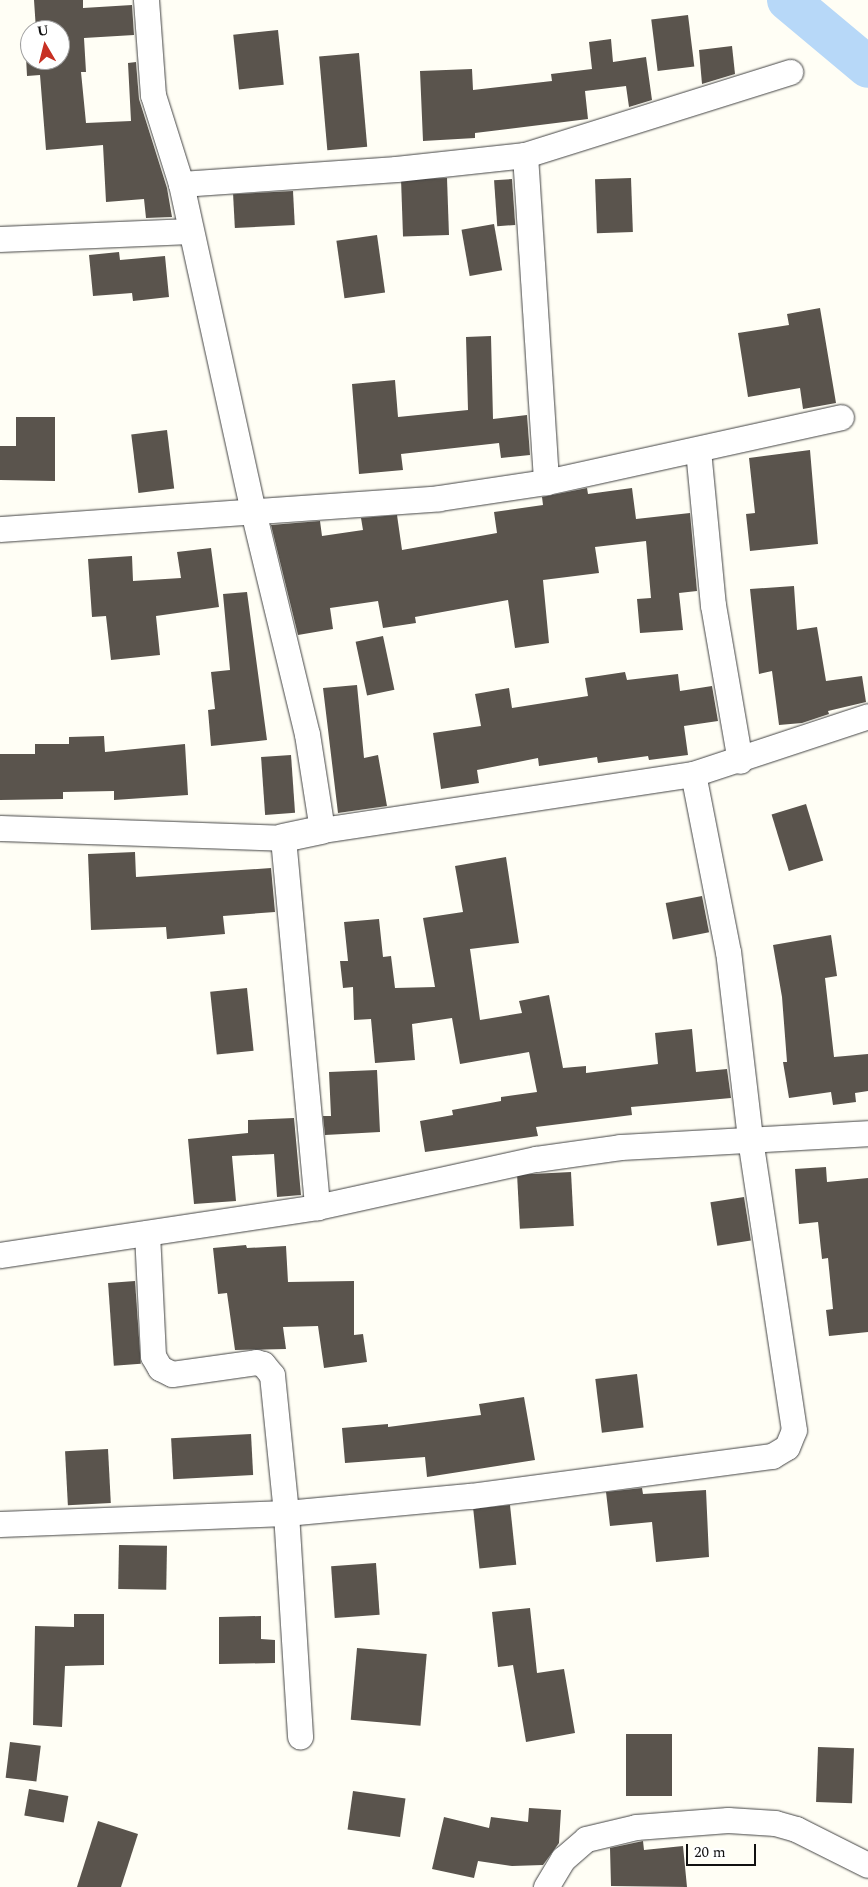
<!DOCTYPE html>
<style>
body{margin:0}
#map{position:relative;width:868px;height:1887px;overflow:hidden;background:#fffef5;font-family:Spectral,serif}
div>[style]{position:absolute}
.river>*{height:42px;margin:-21px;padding:0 21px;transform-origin:21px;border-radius:21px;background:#b7d8f8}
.building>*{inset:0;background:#5a544d;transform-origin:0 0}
.roads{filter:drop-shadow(0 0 1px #444) drop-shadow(0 0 1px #444)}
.minor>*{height:25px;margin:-12.5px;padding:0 12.5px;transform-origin:12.5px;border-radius:12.5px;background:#fff}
.tertiary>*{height:28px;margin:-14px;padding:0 14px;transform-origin:14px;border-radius:14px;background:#fff}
span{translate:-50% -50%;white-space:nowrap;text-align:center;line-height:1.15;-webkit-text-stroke:5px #fff;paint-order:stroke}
.north{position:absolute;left:20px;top:20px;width:50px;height:50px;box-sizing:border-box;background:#fff;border:1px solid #a0a0a0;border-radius:50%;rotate:352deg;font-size:14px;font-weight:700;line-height:20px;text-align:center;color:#111}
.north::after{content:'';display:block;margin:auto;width:18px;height:22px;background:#c73023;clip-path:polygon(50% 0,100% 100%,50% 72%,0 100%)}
.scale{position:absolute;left:686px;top:1844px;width:70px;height:22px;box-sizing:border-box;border:2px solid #111;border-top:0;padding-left:6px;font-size:15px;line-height:18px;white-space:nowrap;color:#111;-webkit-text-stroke:4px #fff;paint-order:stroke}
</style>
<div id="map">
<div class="river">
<div style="left:788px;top:0;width:104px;rotate:39.9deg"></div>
</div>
<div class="building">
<div style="clip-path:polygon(34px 0,83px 0,83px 8px,132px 5px,134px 35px,84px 38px,86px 72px,81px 72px,86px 123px,131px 121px,128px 63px,136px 62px,139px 99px,167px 188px,172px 217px,146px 218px,144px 199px,106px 202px,103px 145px,46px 150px,40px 75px,27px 76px,25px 38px,30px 38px,30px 60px,60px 60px,60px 30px,36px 30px)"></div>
<div style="left:688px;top:15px;width:52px;height:37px;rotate:83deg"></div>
<div style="left:278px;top:30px;width:55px;height:45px;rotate:84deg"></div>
<div style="clip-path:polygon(611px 39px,613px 62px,646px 57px,652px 100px,629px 107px,626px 86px,585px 91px,588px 119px,475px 133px,475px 138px,423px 141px,420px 71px,472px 69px,473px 90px,552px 81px,551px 74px,592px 69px,589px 42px)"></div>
<div style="clip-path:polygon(732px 46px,735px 74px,702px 84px,699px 50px)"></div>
<div style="left:359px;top:53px;width:94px;height:40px;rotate:85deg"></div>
<div style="left:447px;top:178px;width:57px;height:46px;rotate:88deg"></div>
<div style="left:631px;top:178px;width:54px;height:36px;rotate:88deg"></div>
<div style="left:512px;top:179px;width:46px;height:18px;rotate:86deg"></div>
<div style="left:293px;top:191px;width:34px;height:60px;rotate:87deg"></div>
<div style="left:494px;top:224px;width:47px;height:33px;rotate:80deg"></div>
<div style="left:377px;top:235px;width:58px;height:41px;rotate:82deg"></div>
<div style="clip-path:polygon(119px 252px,120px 260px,165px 256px,169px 297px,133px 301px,132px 293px,93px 296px,89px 255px)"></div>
<div style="clip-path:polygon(820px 308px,836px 403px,803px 409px,800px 388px,748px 397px,738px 333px,789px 325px,787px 314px)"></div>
<div style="clip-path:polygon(491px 336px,493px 419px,527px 415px,530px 455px,501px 458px,499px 443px,401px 454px,403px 470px,359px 474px,352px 384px,395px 380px,398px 417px,468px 410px,466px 337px)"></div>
<div style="clip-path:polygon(16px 417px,55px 417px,55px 481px,0 480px,0 446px,16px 446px)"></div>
<div style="left:167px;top:430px;width:59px;height:36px;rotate:83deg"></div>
<div style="clip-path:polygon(810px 450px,818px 544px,750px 551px,746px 514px,755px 513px,749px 458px)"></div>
<div style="clip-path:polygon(587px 488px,588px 494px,632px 488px,636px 519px,690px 513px,697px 591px,679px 593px,683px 630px,640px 633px,637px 599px,651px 598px,646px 541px,595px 547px,599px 573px,543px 580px,549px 643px,515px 648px,508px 600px,415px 617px,416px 623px,383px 628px,378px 601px,330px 608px,333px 629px,298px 635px,271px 525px,320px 521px,322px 536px,363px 530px,361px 518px,397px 515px,402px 550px,497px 533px,494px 512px,543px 505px,542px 497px)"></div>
<div style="clip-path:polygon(211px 548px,219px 607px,156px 616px,160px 655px,111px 660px,106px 616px,92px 617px,88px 559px,132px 556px,133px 581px,181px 578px,177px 552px)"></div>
<div style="clip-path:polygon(794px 586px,797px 630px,817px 627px,826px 681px,862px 676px,866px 702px,828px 711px,829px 714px,802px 723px,779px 725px,772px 671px,759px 674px,750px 589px)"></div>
<div style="clip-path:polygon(247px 592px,267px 740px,211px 746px,208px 710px,215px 709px,211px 672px,230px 670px,223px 594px)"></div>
<div style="left:383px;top:636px;width:55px;height:28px;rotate:78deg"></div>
<div style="clip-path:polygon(625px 672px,627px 680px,678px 674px,680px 691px,712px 686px,718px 721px,684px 726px,688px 755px,649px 760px,648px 756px,598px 763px,597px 757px,539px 766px,538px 758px,477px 770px,479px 783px,441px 789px,433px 733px,481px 726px,475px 694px,509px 688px,512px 708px,588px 696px,585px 678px)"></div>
<div style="clip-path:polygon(357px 685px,364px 758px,378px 755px,387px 806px,338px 813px,323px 688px)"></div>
<div style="clip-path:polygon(104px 736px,105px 752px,185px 744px,188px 795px,114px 800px,114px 791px,63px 792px,63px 799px,0 800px,0 754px,35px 754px,35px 744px,69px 744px,69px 737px)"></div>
<div style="left:291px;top:755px;width:58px;height:30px;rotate:86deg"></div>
<div style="left:806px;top:804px;width:59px;height:36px;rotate:73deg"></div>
<div style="clip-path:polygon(135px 852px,136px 877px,271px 868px,275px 912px,223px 916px,225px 934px,167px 939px,166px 927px,91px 930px,88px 854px)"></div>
<div style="clip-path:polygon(506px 857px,519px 943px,470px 949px,480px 1020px,522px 1013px,519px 1001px,549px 995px,563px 1068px,586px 1066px,586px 1073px,658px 1064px,655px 1033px,692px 1029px,696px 1072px,727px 1069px,731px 1098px,631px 1107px,632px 1115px,536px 1127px,538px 1136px,425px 1152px,420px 1121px,453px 1115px,452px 1110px,501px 1101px,501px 1097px,537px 1092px,529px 1052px,460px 1064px,452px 1018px,412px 1024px,415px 1060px,375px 1063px,371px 1019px,354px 1020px,353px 987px,343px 988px,340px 961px,348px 961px,344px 922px,379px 919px,383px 957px,391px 956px,395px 988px,435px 987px,423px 918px,463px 912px,455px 866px)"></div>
<div style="left:702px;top:896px;width:37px;height:37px;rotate:79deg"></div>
<div style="clip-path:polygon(831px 935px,837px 976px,825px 978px,834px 1057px,868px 1054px,868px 1091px,855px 1093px,856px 1102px,833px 1105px,831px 1092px,789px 1098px,783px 1062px,787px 1062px,782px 997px,773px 945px)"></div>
<div style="left:247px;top:988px;width:63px;height:37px;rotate:84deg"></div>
<div style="clip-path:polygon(377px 1070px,380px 1132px,325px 1135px,323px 1116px,331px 1116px,329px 1072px)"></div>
<div style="clip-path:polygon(294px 1118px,301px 1195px,277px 1197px,274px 1154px,232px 1156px,236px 1201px,194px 1204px,188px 1139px,248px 1133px,248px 1120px)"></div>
<div style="clip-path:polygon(826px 1167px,827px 1182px,868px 1178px,868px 1332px,829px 1336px,826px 1310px,833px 1309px,828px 1258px,822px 1259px,818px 1222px,799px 1224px,795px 1169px)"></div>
<div style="left:571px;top:1172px;width:54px;height:54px;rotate:87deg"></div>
<div style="left:744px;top:1197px;width:44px;height:34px;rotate:81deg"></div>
<div style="clip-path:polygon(246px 1245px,247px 1248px,286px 1246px,288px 1282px,354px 1281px,354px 1335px,363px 1334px,367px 1362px,324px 1368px,318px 1326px,283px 1327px,286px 1349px,235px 1350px,227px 1293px,218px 1294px,213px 1248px)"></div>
<div style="left:135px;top:1281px;width:83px;height:27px;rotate:86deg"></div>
<div style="left:637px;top:1374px;width:54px;height:42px;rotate:83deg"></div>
<div style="clip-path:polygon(524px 1397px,535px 1460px,427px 1477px,425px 1457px,345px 1463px,342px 1428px,388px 1424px,388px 1427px,481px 1415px,479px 1404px)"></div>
<div style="left:251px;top:1434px;width:41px;height:80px;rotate:87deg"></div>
<div style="left:108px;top:1449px;width:54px;height:43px;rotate:87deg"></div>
<div style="clip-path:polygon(642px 1488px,643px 1494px,706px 1490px,709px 1557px,656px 1562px,652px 1522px,610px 1526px,606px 1492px)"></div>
<div style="left:510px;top:1505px;width:60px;height:37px;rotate:84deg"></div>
<div style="left:119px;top:1545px;width:48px;height:44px;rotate:1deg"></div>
<div style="left:376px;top:1563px;width:52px;height:45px;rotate:86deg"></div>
<div style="clip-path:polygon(530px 1608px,537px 1673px,564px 1669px,575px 1733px,526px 1742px,513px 1665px,498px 1667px,492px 1612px)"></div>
<div style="clip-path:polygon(74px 1614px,104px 1614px,104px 1665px,65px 1666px,62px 1727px,33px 1725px,35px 1626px,74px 1627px)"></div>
<div style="clip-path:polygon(261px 1616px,261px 1639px,275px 1640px,275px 1663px,219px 1664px,219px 1617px)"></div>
<div style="left:357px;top:1648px;width:70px;height:72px;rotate:5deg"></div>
<div style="left:672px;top:1734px;width:62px;height:46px;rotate:90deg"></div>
<div style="left:10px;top:1742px;width:31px;height:36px;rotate:7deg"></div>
<div style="left:818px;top:1747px;width:36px;height:55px;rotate:2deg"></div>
<div style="left:29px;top:1789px;width:40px;height:27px;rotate:10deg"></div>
<div style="left:353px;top:1791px;width:53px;height:39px;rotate:8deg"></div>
<div style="clip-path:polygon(529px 1808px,561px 1810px,559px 1843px,543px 1865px,512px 1866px,478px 1861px,474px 1878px,432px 1869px,444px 1817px,489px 1828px,491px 1817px,528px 1822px)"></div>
<div style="clip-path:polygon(98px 1821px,138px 1834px,121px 1887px,77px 1887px)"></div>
<div style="clip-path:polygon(643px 1841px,644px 1850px,683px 1846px,687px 1887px,611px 1886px,610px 1848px)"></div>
</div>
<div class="roads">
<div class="minor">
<div style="left:146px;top:0;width:95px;rotate:85.8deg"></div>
<div style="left:153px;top:95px;width:93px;rotate:72.5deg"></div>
<div style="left:181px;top:184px;width:335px;rotate:77.6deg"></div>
<div style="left:253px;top:511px;width:229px;rotate:76.4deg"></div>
<div style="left:307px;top:734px;width:97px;rotate:81.1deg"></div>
<div style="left:322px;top:830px;width:375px;rotate:-8.6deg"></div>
<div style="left:693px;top:774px;width:184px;rotate:-18.3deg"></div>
<div style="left:525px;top:155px;width:328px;rotate:86.3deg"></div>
<div style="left:181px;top:184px;width:216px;rotate:-4deg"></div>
<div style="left:396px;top:169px;width:130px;rotate:-6.2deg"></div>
<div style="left:525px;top:155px;width:278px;rotate:-17.4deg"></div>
<div style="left:0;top:239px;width:190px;rotate:-2.4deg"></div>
<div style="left:698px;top:450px;width:156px;rotate:84.5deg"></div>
<div style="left:713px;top:605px;width:158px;rotate:80.2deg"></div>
<div style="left:0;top:529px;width:440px;rotate:-4deg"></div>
<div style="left:439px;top:498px;width:108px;rotate:-8.5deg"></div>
<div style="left:546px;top:482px;width:302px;rotate:-12.4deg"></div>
<div style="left:0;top:828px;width:283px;rotate:2deg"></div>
<div style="left:283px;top:838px;width:371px;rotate:84.7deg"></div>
<div style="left:147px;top:1233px;width:123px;rotate:87.2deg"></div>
<div style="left:153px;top:1356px;width:14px;rotate:60deg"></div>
<div style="left:160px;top:1368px;width:13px;rotate:27deg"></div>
<div style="left:172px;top:1374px;width:85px;rotate:-8.1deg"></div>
<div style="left:256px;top:1362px;width:7px;rotate:16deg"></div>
<div style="left:263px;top:1364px;width:14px;rotate:51deg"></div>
<div style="left:272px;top:1375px;width:139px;rotate:84.2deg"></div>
<div style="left:286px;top:1513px;width:224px;rotate:86.4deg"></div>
<div style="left:0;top:1255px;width:321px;rotate:-8.6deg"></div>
<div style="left:317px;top:1207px;width:224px;rotate:-12.4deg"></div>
<div style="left:536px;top:1159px;width:85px;rotate:-8.1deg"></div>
<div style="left:620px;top:1147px;width:248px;rotate:-3.2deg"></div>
<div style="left:0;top:1524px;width:286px;rotate:-2.2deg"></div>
<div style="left:286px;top:1513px;width:186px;rotate:-5.3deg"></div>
<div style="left:471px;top:1496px;width:304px;rotate:-7.6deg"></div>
<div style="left:772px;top:1456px;width:17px;rotate:-31deg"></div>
<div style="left:787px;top:1447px;width:18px;rotate:-68deg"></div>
<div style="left:794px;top:1430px;width:295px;rotate:-98.6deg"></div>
<div style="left:750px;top:1138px;width:187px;rotate:-96.7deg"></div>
<div style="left:728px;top:952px;width:181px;rotate:-101.1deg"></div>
<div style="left:546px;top:1887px;width:33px;rotate:-59deg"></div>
<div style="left:563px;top:1859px;width:30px;rotate:-41deg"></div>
<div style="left:586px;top:1839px;width:51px;rotate:-13.5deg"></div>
<div style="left:636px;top:1827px;width:92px;rotate:-4.4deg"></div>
<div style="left:728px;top:1820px;width:47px;rotate:3.7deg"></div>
<div style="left:775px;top:1823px;width:22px;rotate:16deg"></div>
<div style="left:796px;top:1829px;width:80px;rotate:26.6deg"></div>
</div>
<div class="tertiary">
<div style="left:283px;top:838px;width:40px;rotate:-12deg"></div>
</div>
</div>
<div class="north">U</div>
<div class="scale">20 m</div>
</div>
